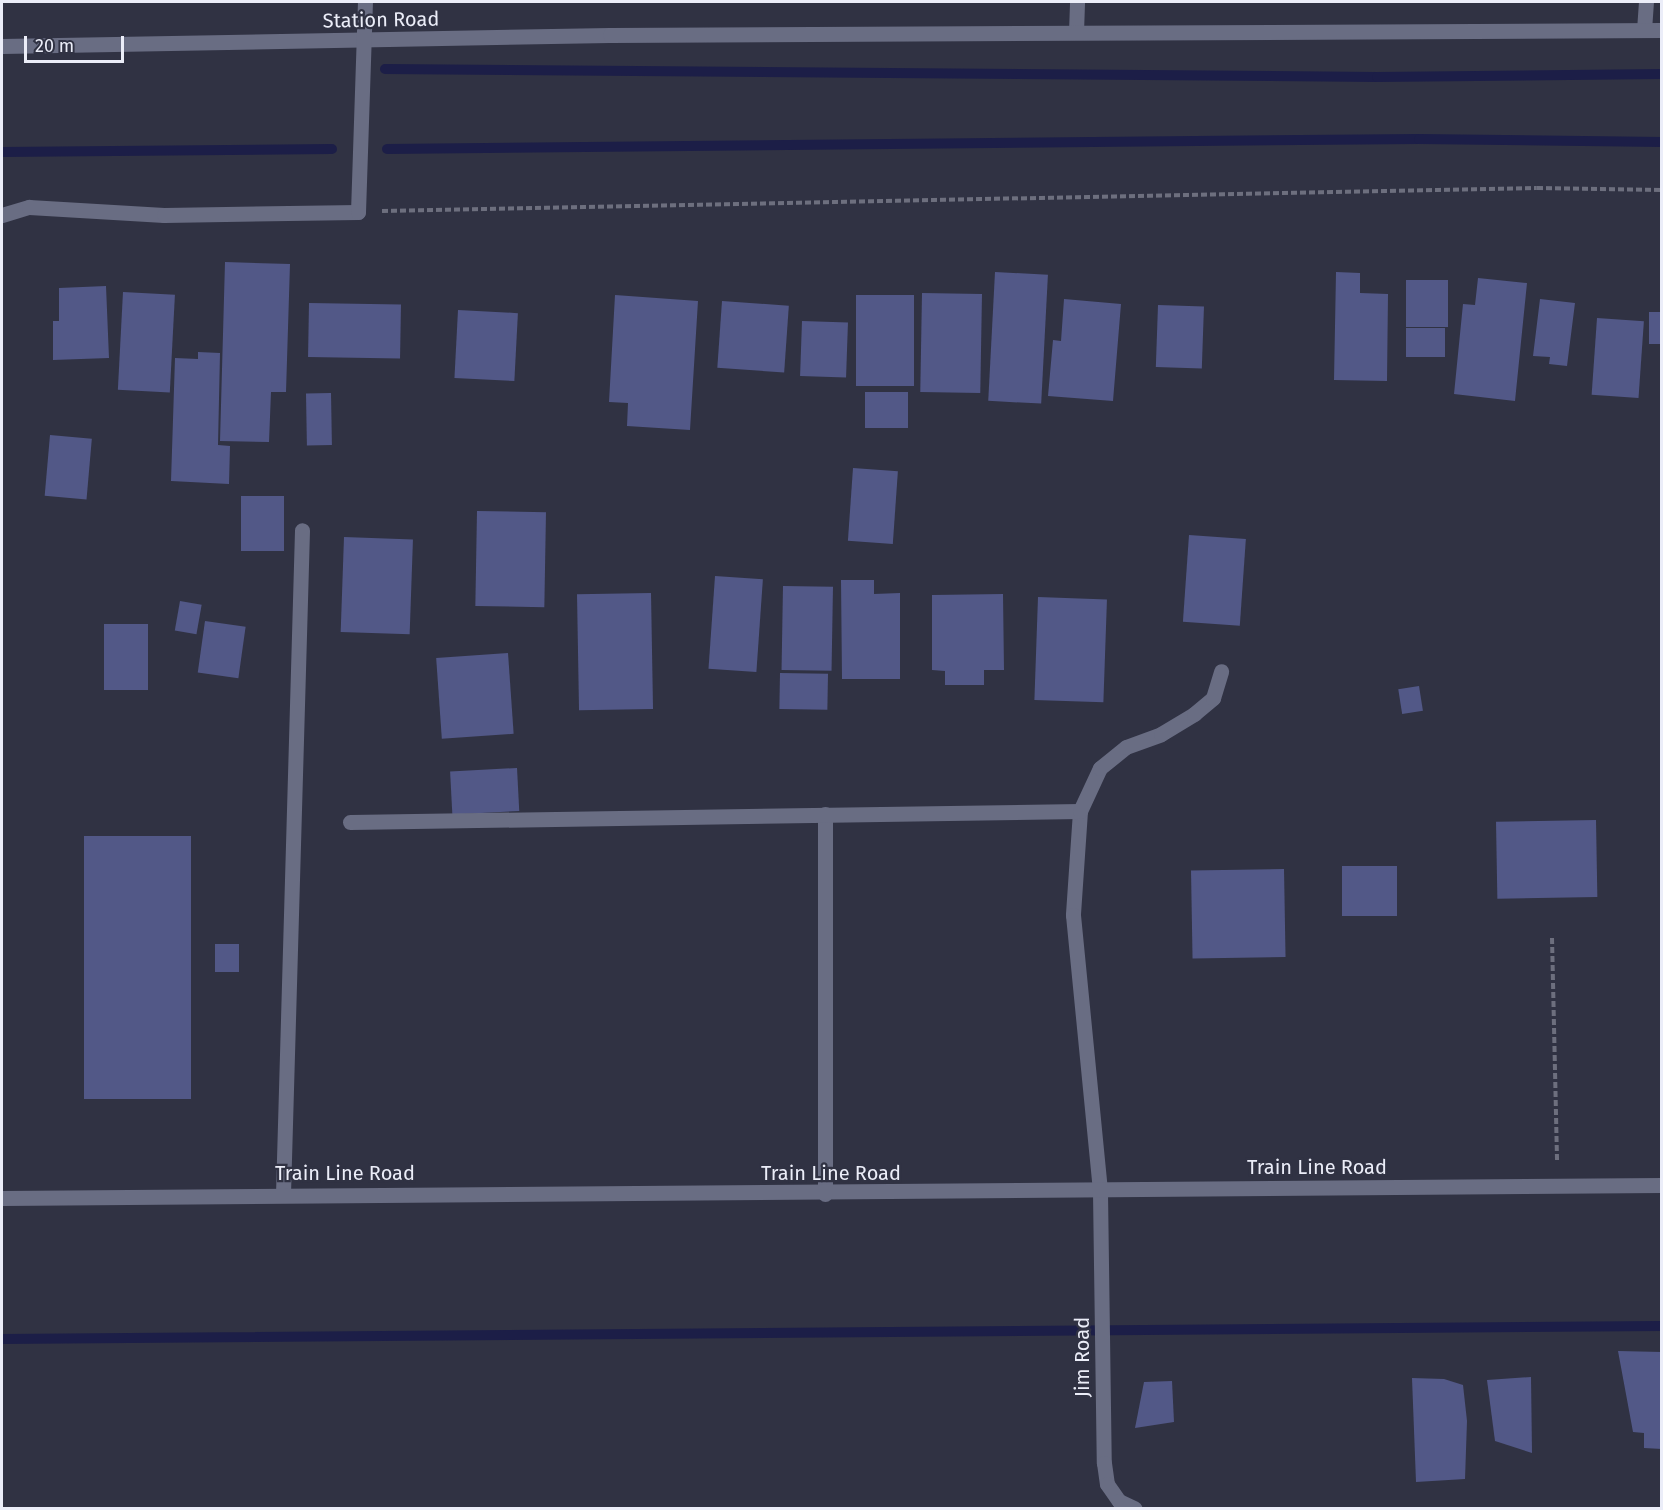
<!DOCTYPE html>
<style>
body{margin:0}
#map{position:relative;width:1663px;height:1510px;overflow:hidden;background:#303243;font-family:"Fira Sans",sans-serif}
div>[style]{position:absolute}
.stream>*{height:10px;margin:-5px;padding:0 5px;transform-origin:5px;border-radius:5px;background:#1c1e47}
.building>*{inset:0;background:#525887;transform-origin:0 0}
.path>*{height:4px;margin-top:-2px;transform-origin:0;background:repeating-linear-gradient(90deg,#6d6f7e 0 6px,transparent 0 9px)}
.minor>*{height:15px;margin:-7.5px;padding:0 7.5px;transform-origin:7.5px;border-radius:7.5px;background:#696d83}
span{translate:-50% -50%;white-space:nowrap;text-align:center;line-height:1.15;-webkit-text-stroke:4.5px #303243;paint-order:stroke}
.street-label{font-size:20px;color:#ebedf8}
.frame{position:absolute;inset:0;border:3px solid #ebedf8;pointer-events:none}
.scale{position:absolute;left:24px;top:36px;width:100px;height:27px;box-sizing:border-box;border:3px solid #ebedf8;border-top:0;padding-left:8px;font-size:18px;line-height:21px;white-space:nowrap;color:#ebedf8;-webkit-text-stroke:4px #303243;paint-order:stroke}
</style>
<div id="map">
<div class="stream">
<div style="left:385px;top:69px;width:992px;rotate:0.46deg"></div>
<div style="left:1377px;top:77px;width:285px;rotate:-0.6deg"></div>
<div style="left:387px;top:149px;width:1032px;rotate:-0.56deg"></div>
<div style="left:1419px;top:139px;width:243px;rotate:0.7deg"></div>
<div style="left:2px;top:152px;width:330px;rotate:-0.5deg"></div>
<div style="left:2px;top:1339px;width:1660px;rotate:-0.45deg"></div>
</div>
<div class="building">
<div style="clip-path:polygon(225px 262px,290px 264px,286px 392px,271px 392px,269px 442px,220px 441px)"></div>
<div style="left:995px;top:272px;width:53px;height:129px;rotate:3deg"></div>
<div style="clip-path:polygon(1336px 272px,1360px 273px,1360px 293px,1388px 294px,1387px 381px,1334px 380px)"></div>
<div style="clip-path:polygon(1478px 278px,1527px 283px,1515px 401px,1454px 394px,1463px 304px,1475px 305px)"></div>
<div style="left:1406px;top:280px;width:42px;height:47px"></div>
<div style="clip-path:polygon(106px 286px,109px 358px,53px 360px,53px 321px,59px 321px,59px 288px)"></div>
<div style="left:123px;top:292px;width:52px;height:98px;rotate:3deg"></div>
<div style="left:922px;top:293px;width:60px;height:99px;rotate:1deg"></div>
<div style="clip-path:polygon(615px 295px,698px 301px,690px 430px,627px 426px,628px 403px,609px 402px)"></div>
<div style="left:856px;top:295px;width:58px;height:91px"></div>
<div style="clip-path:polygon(1064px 299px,1121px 304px,1113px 401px,1048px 396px,1053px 340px,1061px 341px)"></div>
<div style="clip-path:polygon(1540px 299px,1575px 303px,1567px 366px,1549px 364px,1550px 357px,1533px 356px)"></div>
<div style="left:722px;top:301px;width:67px;height:67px;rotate:4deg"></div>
<div style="left:309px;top:303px;width:92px;height:54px;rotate:1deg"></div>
<div style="left:1158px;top:305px;width:46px;height:62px;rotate:2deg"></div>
<div style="left:458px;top:310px;width:60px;height:68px;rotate:3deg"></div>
<div style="left:1662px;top:312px;width:32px;height:13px;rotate:90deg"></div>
<div style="left:1597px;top:318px;width:47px;height:77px;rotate:4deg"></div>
<div style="left:802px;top:321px;width:46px;height:55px;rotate:2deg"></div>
<div style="left:1406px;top:328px;width:39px;height:29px"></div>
<div style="clip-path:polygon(198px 352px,220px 353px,218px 445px,230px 446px,229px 484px,171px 481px,175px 358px,198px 359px)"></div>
<div style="left:865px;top:392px;width:43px;height:36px"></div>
<div style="left:331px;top:393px;width:52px;height:25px;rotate:89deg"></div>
<div style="left:50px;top:435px;width:42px;height:61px;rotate:5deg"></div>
<div style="left:853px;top:468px;width:45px;height:73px;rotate:4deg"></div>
<div style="left:241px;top:496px;width:43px;height:55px"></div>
<div style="left:477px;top:511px;width:69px;height:95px;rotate:1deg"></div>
<div style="left:1189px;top:535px;width:57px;height:87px;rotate:4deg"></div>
<div style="left:344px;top:537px;width:69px;height:95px;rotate:2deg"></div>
<div style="left:715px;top:576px;width:48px;height:93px;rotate:4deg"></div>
<div style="clip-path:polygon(841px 580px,874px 580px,874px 594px,900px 593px,900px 679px,842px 679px)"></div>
<div style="left:783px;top:586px;width:50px;height:84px;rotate:1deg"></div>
<div style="left:651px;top:593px;width:116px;height:74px;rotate:89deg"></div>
<div style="clip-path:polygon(1003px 594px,1004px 670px,984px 670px,984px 685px,945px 685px,945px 671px,932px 670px,932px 595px)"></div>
<div style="left:1038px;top:597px;width:69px;height:103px;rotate:2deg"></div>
<div style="left:180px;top:601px;width:22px;height:30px;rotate:10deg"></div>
<div style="left:205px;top:621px;width:41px;height:52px;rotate:8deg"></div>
<div style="left:104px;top:624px;width:44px;height:66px"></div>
<div style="left:508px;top:653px;width:81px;height:72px;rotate:86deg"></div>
<div style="left:780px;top:673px;width:48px;height:36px;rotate:1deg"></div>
<div style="left:1419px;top:686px;width:25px;height:21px;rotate:81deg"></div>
<div style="left:517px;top:768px;width:43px;height:67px;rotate:87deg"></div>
<div style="left:1596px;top:820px;width:77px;height:100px;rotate:89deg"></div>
<div style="left:84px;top:836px;width:107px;height:263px"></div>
<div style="left:1342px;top:866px;width:55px;height:50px"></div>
<div style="left:1284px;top:869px;width:88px;height:93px;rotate:89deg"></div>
<div style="left:215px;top:944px;width:24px;height:28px"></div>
<div style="clip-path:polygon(1618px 1351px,1662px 1352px,1662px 1449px,1644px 1448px,1644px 1433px,1633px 1432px)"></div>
<div style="clip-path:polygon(1531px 1377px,1532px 1453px,1495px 1441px,1487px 1380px)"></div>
<div style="clip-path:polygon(1412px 1378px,1444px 1379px,1463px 1385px,1467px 1421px,1465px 1479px,1416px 1482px)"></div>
<div style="clip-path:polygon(1172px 1381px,1174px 1422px,1135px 1428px,1144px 1382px)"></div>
</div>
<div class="path">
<div style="left:382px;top:211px;width:1155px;rotate:-1.14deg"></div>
<div style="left:1537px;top:188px;width:125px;rotate:0.9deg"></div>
<div style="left:1552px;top:938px;width:224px;rotate:88.7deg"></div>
</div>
<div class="minor">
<div style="left:1644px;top:30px;width:28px;rotate:-86deg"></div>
<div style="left:1076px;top:32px;width:30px;rotate:-88deg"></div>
<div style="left:2px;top:46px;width:608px;rotate:-1.04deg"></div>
<div style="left:610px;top:35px;width:1052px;rotate:-0.27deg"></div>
<div style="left:2px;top:215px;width:28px;rotate:-17deg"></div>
<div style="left:29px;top:207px;width:135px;rotate:3.4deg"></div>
<div style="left:164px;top:215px;width:194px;rotate:-0.9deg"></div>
<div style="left:358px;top:212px;width:210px;rotate:-88.1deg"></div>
<div style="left:1080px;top:811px;width:104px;rotate:93.9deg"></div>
<div style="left:1073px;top:915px;width:278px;rotate:84.4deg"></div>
<div style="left:1100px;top:1192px;width:271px;rotate:89.2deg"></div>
<div style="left:1104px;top:1463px;width:21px;rotate:82deg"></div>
<div style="left:1107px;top:1484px;width:21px;rotate:55deg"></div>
<div style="left:1119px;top:1501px;width:17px;rotate:25deg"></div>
<div style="left:825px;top:814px;width:380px;rotate:90deg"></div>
<div style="left:350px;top:822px;width:730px;rotate:-0.86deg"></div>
<div style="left:1080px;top:811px;width:47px;rotate:-65.1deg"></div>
<div style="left:1100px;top:768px;width:33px;rotate:-39deg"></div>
<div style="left:1126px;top:747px;width:37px;rotate:-20deg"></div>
<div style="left:1161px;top:734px;width:39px;rotate:-31deg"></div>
<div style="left:1194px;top:714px;width:25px;rotate:-40deg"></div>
<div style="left:1213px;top:698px;width:28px;rotate:-73deg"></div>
<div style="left:283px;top:1194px;width:664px;rotate:-88.36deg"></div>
<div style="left:2px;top:1198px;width:1660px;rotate:-0.45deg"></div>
</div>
<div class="street-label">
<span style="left:381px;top:20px;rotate:-1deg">Station Road</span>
<span style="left:1317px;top:1167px">Train Line Road</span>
<span style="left:345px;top:1173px">Train Line Road</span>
<span style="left:831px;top:1173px">Train Line Road</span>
<span style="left:1082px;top:1357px;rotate:-90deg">Jim Road</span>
</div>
<div class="frame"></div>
<div class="scale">20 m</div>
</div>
